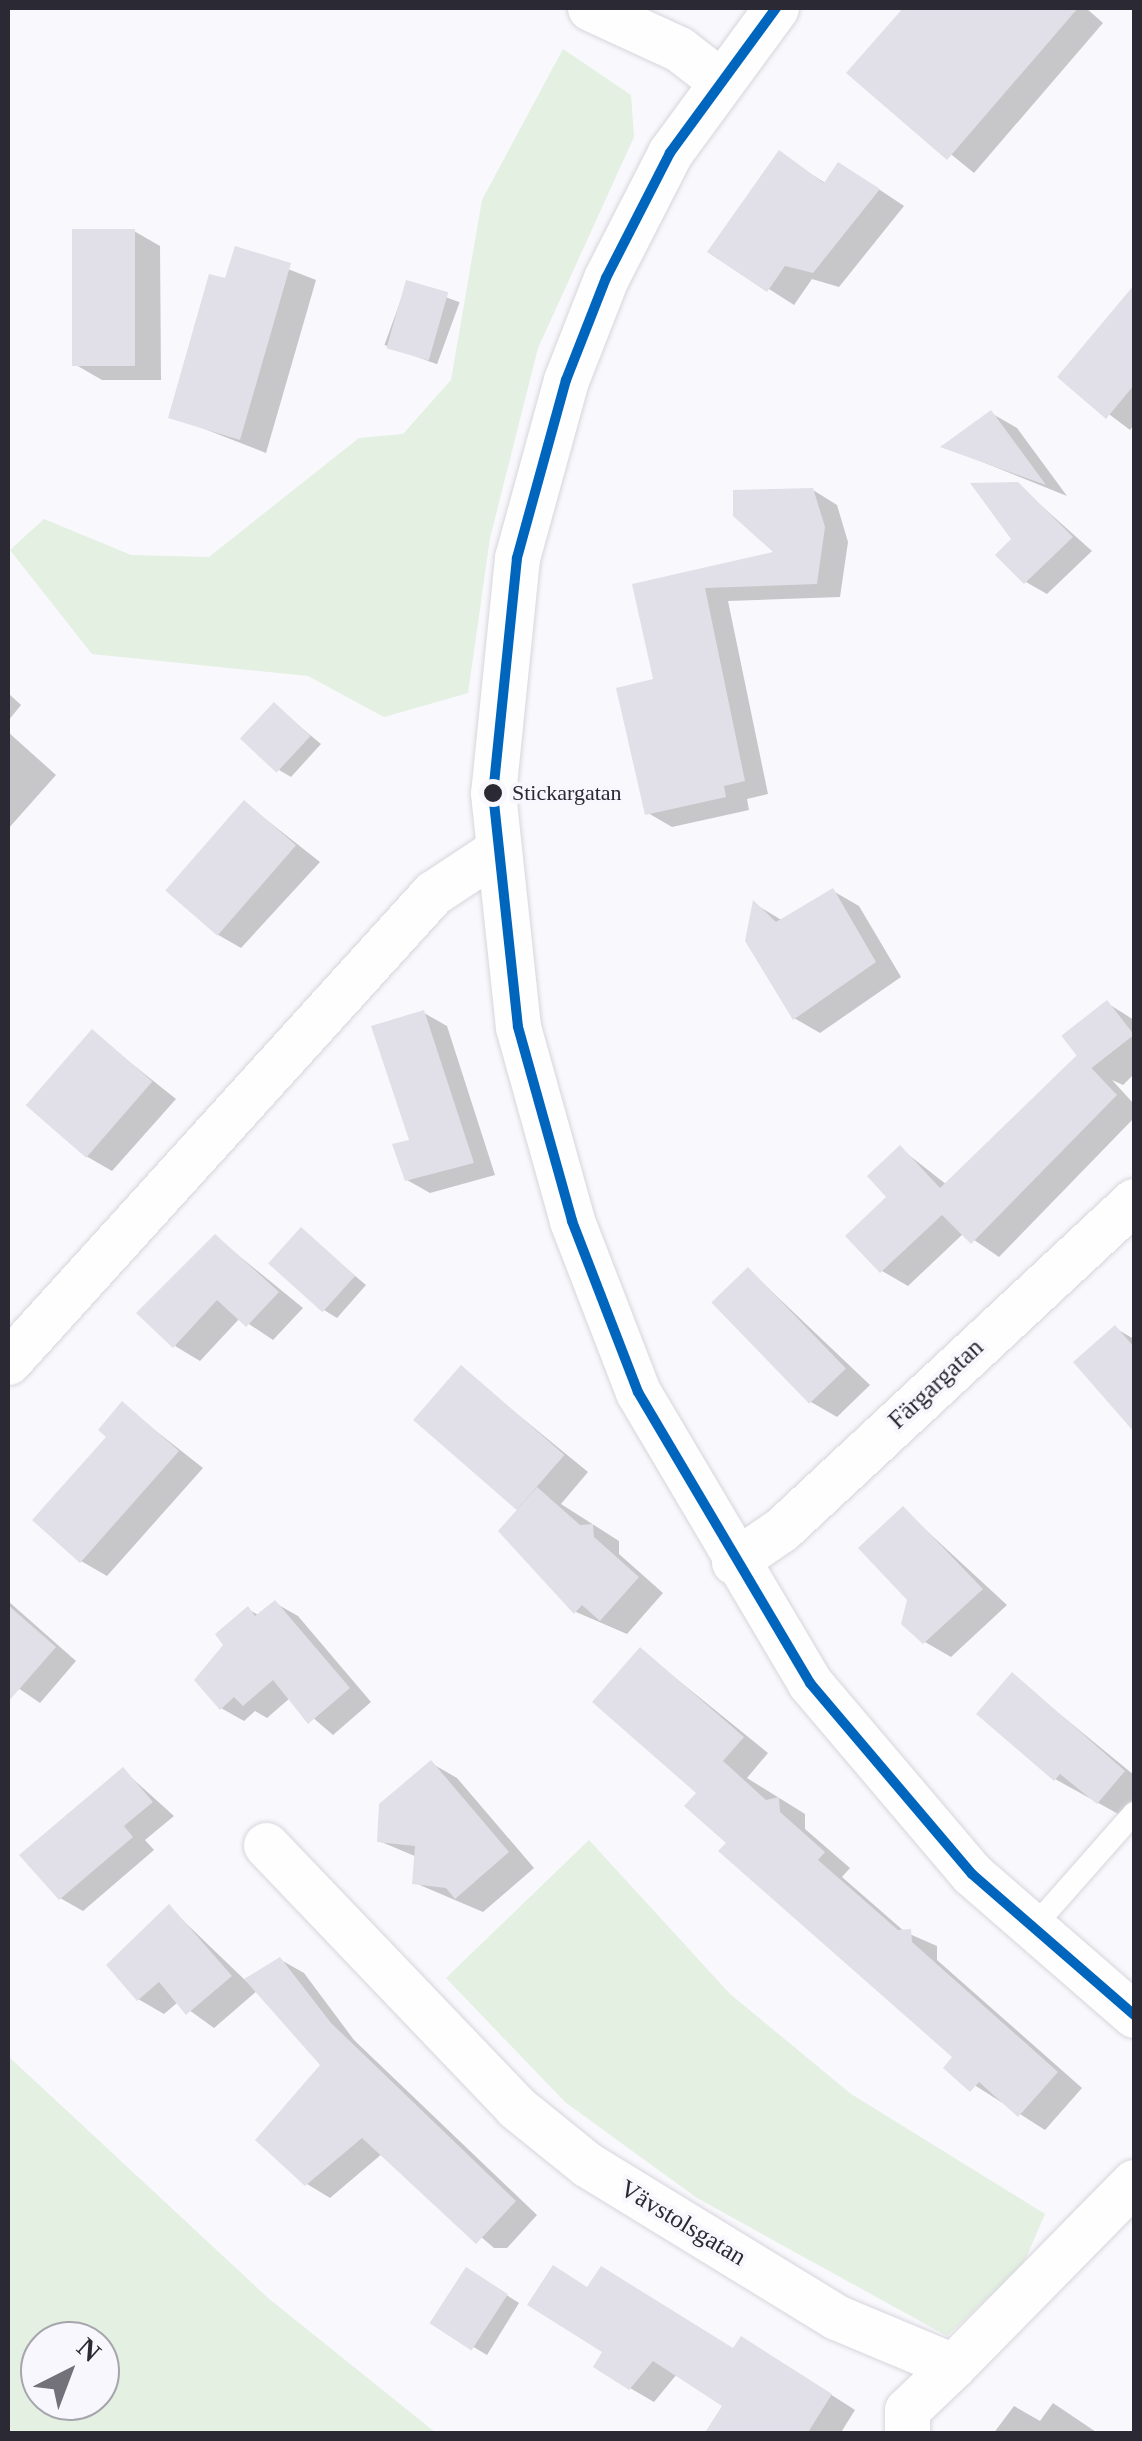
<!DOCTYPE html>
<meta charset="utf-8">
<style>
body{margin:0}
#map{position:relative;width:1142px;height:2441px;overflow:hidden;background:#f9f8fc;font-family:Georgia,serif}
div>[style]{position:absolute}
.green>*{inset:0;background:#e3f0e2}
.shadow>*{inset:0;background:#0003;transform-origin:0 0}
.building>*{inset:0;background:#e1e0e9;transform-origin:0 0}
.roads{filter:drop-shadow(0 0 2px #d7d5dc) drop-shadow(0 0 2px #d7d5dc)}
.service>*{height:22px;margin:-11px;padding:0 11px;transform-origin:11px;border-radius:11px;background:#fefeff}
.minor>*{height:45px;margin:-22.5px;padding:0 22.5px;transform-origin:22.5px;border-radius:22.5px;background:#fefeff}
.bus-1>*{height:10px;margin:-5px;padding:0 5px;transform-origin:5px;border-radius:5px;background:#0065bd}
.dots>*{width:28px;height:28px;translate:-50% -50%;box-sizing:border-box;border:5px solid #f8f7fd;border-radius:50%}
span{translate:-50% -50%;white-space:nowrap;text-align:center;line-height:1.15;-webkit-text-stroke:8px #f8f7fd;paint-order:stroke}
.bus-label{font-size:22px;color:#2b2933}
.left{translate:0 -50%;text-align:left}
.street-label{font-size:25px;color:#2b2933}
.frame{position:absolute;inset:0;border:10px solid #2b2933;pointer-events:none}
.north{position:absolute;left:20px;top:2321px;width:100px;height:100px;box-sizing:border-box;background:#f8f7fd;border:2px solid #a6a5ac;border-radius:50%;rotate:42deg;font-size:28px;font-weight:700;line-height:40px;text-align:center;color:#2b2933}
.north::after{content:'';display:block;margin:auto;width:35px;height:45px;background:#737179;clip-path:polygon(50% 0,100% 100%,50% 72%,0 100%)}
</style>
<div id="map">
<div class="green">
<div style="clip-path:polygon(563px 49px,631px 95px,634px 137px,538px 348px,490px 538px,468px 693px,384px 717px,308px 676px,92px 654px,10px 550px,44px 519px,131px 555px,209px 557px,359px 438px,403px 434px,451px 380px,482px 200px)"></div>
<div style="clip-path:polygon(589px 1840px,730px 1994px,851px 2094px,1045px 2214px,1023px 2265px,947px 2336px,697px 2198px,565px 2102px,446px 1978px)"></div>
<div style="clip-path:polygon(evenodd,8px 2056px,268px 2298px,436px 2433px,8px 2433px,8px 2056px,40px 2341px,100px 2341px,100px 2401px,40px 2401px,40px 2341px)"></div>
</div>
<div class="shadow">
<div style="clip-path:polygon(905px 8px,1086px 8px,1103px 23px,974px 173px,850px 72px)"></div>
<div style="clip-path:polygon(779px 154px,827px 184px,865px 180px,904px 206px,839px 287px,812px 279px,794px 305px,711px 252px)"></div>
<div style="clip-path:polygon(134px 231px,160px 246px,161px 380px,102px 380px,76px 365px)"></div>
<div style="clip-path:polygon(237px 249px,316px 280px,266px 453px,171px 416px)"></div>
<div style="left:407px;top:283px;width:56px;height:66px;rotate:20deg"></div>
<div style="clip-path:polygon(1134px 289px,1134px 424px,1130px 430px,1060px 377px)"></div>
<div style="clip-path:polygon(991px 413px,1017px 428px,1067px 496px,945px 447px)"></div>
<div style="clip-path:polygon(1017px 484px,1092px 551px,1047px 594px,1026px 582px,1014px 540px)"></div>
<div style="clip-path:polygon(813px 490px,837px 505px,848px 542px,840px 597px,728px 601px,768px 794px,747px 799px,749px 810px,672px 827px,648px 813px,656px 681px,635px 586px,778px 554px)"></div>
<div style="clip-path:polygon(8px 693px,21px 705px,8px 721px)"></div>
<div style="clip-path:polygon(274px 705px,321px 744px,291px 777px,279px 770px)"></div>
<div style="clip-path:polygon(8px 732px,56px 775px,8px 829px)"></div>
<div style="clip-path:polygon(245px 803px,320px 862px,241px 948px,215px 933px)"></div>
<div style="clip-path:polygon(833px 891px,859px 906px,901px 977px,820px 1033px,794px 1018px,755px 904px,783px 921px)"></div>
<div style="clip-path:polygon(1107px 1003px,1134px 1020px,1134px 1074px,1123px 1085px,1112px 1080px,1134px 1104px,1134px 1118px,999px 1257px,964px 1233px,908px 1286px,882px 1271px,848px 1236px,890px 1197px,900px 1148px,947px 1185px,1078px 1057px,1089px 1064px)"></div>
<div style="clip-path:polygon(424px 1013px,447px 1026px,495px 1175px,430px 1193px,407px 1180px)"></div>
<div style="clip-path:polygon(92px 1032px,176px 1099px,112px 1171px,86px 1156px)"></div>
<div style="clip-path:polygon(301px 1231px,366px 1285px,337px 1318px,324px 1310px)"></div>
<div style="clip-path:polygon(216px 1237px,303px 1308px,273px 1340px,240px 1318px,200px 1361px,175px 1346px)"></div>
<div style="clip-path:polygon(749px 1270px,870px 1385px,837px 1417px,811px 1402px)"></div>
<div style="clip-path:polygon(1115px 1328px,1134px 1339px,1134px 1425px,1129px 1422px)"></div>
<div style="clip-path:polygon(461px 1368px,588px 1472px,561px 1504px,619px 1541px,619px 1554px,663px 1593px,627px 1634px,576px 1612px,519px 1511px,417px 1419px)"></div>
<div style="clip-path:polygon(123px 1405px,203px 1468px,107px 1576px,81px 1561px)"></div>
<div style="clip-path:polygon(903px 1509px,1007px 1605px,951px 1657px,925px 1642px,910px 1599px)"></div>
<div style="clip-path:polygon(8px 1601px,76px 1661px,40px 1703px,8px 1681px)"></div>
<div style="clip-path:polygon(275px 1603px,298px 1616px,371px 1702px,333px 1735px,290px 1698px,267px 1718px,255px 1711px,244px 1721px,221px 1708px,226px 1645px,248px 1609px,260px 1616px)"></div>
<div style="clip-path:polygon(641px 1650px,768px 1753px,747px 1778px,805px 1814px,805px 1829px,850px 1868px,842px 1877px,905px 1932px,937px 1946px,937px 1960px,1082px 2088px,1045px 2130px,946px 2067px,956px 2057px,729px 1843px)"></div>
<div style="clip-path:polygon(1012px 1675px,1134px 1775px,1134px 1798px,1120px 1815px,1055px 1779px,980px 1713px)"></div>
<div style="clip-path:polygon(431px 1763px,457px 1778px,534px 1868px,483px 1912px,415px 1883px,417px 1857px,379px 1841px)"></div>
<div style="clip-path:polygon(123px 1770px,174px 1816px,145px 1840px,154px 1850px,83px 1911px,60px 1898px)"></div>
<div style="clip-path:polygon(169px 1907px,246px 1981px,281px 1960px,304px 1973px,354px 2040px,537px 2215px,507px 2248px,494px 2248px,383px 2153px,330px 2198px,307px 2184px,323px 2065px,258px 1990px,214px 2028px,178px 2002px,164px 2014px,138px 1999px)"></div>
<div style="clip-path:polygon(480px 2278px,519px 2303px,487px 2355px,435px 2324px)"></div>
<div style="clip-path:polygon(589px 2289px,734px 2350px,766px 2353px,855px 2410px,840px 2434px,709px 2434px,725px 2405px,677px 2374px,654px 2402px,630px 2388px,605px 2352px)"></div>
<div style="clip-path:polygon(1053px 2403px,1099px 2434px,993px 2434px,1014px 2406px,1040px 2421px)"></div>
</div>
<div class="building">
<div style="clip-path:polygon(903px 8px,1078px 8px,947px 160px,846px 73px)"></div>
<div style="clip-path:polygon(779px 150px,824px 183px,838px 162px,880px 189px,813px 273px,785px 266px,767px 292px,707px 252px)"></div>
<div style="left:72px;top:229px;width:63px;height:137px"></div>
<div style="clip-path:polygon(235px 246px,291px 263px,240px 440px,168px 418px,209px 274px,225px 278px)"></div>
<div style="left:406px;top:280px;width:44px;height:71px;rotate:16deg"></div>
<div style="clip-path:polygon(1134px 285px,1134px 385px,1106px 419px,1057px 377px)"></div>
<div style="clip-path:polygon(991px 410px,1046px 485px,940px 447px)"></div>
<div style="clip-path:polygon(1018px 482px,1073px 537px,1024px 584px,995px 555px,1011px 539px,970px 483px)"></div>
<div style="clip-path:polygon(813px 488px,825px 527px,817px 584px,705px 588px,745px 781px,724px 786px,726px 797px,645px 815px,616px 688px,653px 679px,632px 584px,773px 552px,733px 516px,733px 490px)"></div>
<div style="left:274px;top:702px;width:50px;height:50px;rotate:43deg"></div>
<div style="left:244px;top:800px;width:69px;height:120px;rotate:41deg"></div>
<div style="clip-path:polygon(833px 888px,876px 962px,793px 1020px,745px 941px,753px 900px,776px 922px)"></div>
<div style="left:1107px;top:1000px;width:44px;height:58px;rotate:52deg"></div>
<div style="clip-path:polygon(424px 1010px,474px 1163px,405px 1181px,392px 1144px,409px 1140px,371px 1026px)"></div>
<div style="left:92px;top:1029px;width:80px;height:101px;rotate:41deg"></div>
<div style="clip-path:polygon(1078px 1054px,1117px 1095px,971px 1244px,942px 1215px,880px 1273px,845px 1236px,886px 1197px,867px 1176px,900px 1145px,940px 1188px)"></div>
<div style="left:301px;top:1227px;width:73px;height:49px;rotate:42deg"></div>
<div style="clip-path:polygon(215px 1234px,279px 1292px,246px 1327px,217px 1300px,173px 1348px,136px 1313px)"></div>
<div style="left:748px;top:1267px;width:141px;height:51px;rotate:46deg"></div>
<div style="clip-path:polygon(1115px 1325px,1134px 1347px,1134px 1432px,1073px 1362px)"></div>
<div style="left:461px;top:1365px;width:137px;height:73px;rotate:41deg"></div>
<div style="clip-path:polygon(122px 1401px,179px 1451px,80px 1563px,32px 1520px,106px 1437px,98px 1430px)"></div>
<div style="clip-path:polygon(537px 1487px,580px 1525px,593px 1524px,594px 1537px,639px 1577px,600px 1621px,582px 1605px,574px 1614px,498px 1531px)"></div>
<div style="clip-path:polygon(903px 1506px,983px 1589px,923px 1644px,901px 1624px,907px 1600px,858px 1548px)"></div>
<div style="clip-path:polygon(275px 1600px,350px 1688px,308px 1724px,273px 1680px,243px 1706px,234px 1697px,220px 1710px,194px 1680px,223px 1645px,215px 1634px,248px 1606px,255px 1616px)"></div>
<div style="clip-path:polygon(8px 1605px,56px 1647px,8px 1702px)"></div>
<div style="clip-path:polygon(640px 1647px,744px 1737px,723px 1761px,766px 1800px,779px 1797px,780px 1812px,825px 1852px,818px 1860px,898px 1930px,911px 1929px,912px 1942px,1058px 2072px,1018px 2117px,979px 2082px,970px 2092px,943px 2068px,952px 2057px,718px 1851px,726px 1843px,684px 1806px,696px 1793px,592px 1702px)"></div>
<div style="clip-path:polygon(1012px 1672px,1125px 1771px,1097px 1804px,1060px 1774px,1054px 1781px,976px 1714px)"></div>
<div style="clip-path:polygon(431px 1760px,509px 1852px,455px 1899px,446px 1888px,412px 1884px,415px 1846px,377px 1842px,379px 1804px)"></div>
<div style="clip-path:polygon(123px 1767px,153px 1802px,124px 1826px,133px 1837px,59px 1900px,19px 1855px)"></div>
<div style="clip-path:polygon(169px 1904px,232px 1976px,186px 2015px,159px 1982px,137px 2001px,106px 1965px)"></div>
<div style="clip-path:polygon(280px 1957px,331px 2023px,516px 2201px,476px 2244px,362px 2138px,305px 2186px,255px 2140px,320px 2065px,244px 1979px)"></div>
<div style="clip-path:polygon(553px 2265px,587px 2287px,601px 2266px,733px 2348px,741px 2336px,832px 2394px,807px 2434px,704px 2434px,722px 2406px,653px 2361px,629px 2390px,593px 2367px,602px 2352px,527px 2305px)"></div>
<div style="left:466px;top:2267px;width:50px;height:67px;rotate:33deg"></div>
</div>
<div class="roads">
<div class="service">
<div style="left:1030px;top:1931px;width:157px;rotate:-48.6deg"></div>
</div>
<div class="minor">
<div style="left:590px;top:8px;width:98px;rotate:24.7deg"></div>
<div style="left:679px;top:49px;width:51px;rotate:37.8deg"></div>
<div style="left:776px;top:8px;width:180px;rotate:126.2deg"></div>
<div style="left:670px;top:153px;width:140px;rotate:117.1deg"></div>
<div style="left:606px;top:278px;width:110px;rotate:111.4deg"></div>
<div style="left:566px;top:380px;width:185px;rotate:105.4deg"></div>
<div style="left:517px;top:558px;width:236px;rotate:95.8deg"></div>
<div style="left:493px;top:793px;width:235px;rotate:83.9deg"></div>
<div style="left:518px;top:1027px;width:201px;rotate:74.4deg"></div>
<div style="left:572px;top:1221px;width:183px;rotate:68.9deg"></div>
<div style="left:638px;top:1392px;width:338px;rotate:59.4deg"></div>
<div style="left:810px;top:1683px;width:250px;rotate:49.7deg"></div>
<div style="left:972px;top:1874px;width:215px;rotate:41deg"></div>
<div style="left:8px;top:1362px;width:633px;rotate:-47.82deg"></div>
<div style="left:433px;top:893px;width:74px;rotate:-33.5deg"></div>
<div style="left:734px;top:1562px;width:58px;rotate:-34.5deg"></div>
<div style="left:782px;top:1529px;width:481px;rotate:-43deg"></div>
<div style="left:266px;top:1845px;width:362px;rotate:46.3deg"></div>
<div style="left:516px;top:2107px;width:92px;rotate:38.9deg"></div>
<div style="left:588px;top:2165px;width:291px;rotate:31.5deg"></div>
<div style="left:836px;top:2317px;width:127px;rotate:22.7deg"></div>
<div style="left:953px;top:2366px;width:258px;rotate:-45.5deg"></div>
<div style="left:907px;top:2434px;width:24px;rotate:-90deg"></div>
<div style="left:907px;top:2410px;width:64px;rotate:-43.7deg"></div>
</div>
</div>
<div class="bus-1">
<div style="left:776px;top:8px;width:180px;rotate:126.2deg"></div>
<div style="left:670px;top:153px;width:140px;rotate:117.1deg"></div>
<div style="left:606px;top:278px;width:110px;rotate:111.4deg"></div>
<div style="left:566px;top:380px;width:185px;rotate:105.4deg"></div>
<div style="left:517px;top:558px;width:236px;rotate:95.8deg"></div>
<div style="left:493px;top:793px;width:235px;rotate:83.9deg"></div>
<div style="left:518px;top:1027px;width:201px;rotate:74.4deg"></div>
<div style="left:572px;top:1221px;width:183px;rotate:68.9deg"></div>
<div style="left:638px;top:1392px;width:338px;rotate:59.4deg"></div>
<div style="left:810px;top:1683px;width:250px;rotate:49.7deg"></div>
<div style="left:972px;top:1874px;width:215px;rotate:41deg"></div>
</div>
<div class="dots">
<div style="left:493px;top:793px;background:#2b2933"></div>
</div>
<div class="bus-label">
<span class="left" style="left:512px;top:793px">Stickargatan</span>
</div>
<div class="street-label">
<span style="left:936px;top:1384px;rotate:-43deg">Färgargatan</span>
<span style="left:683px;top:2223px;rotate:31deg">Vävstolsgatan</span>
</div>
<div class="frame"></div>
<div class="north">N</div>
</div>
